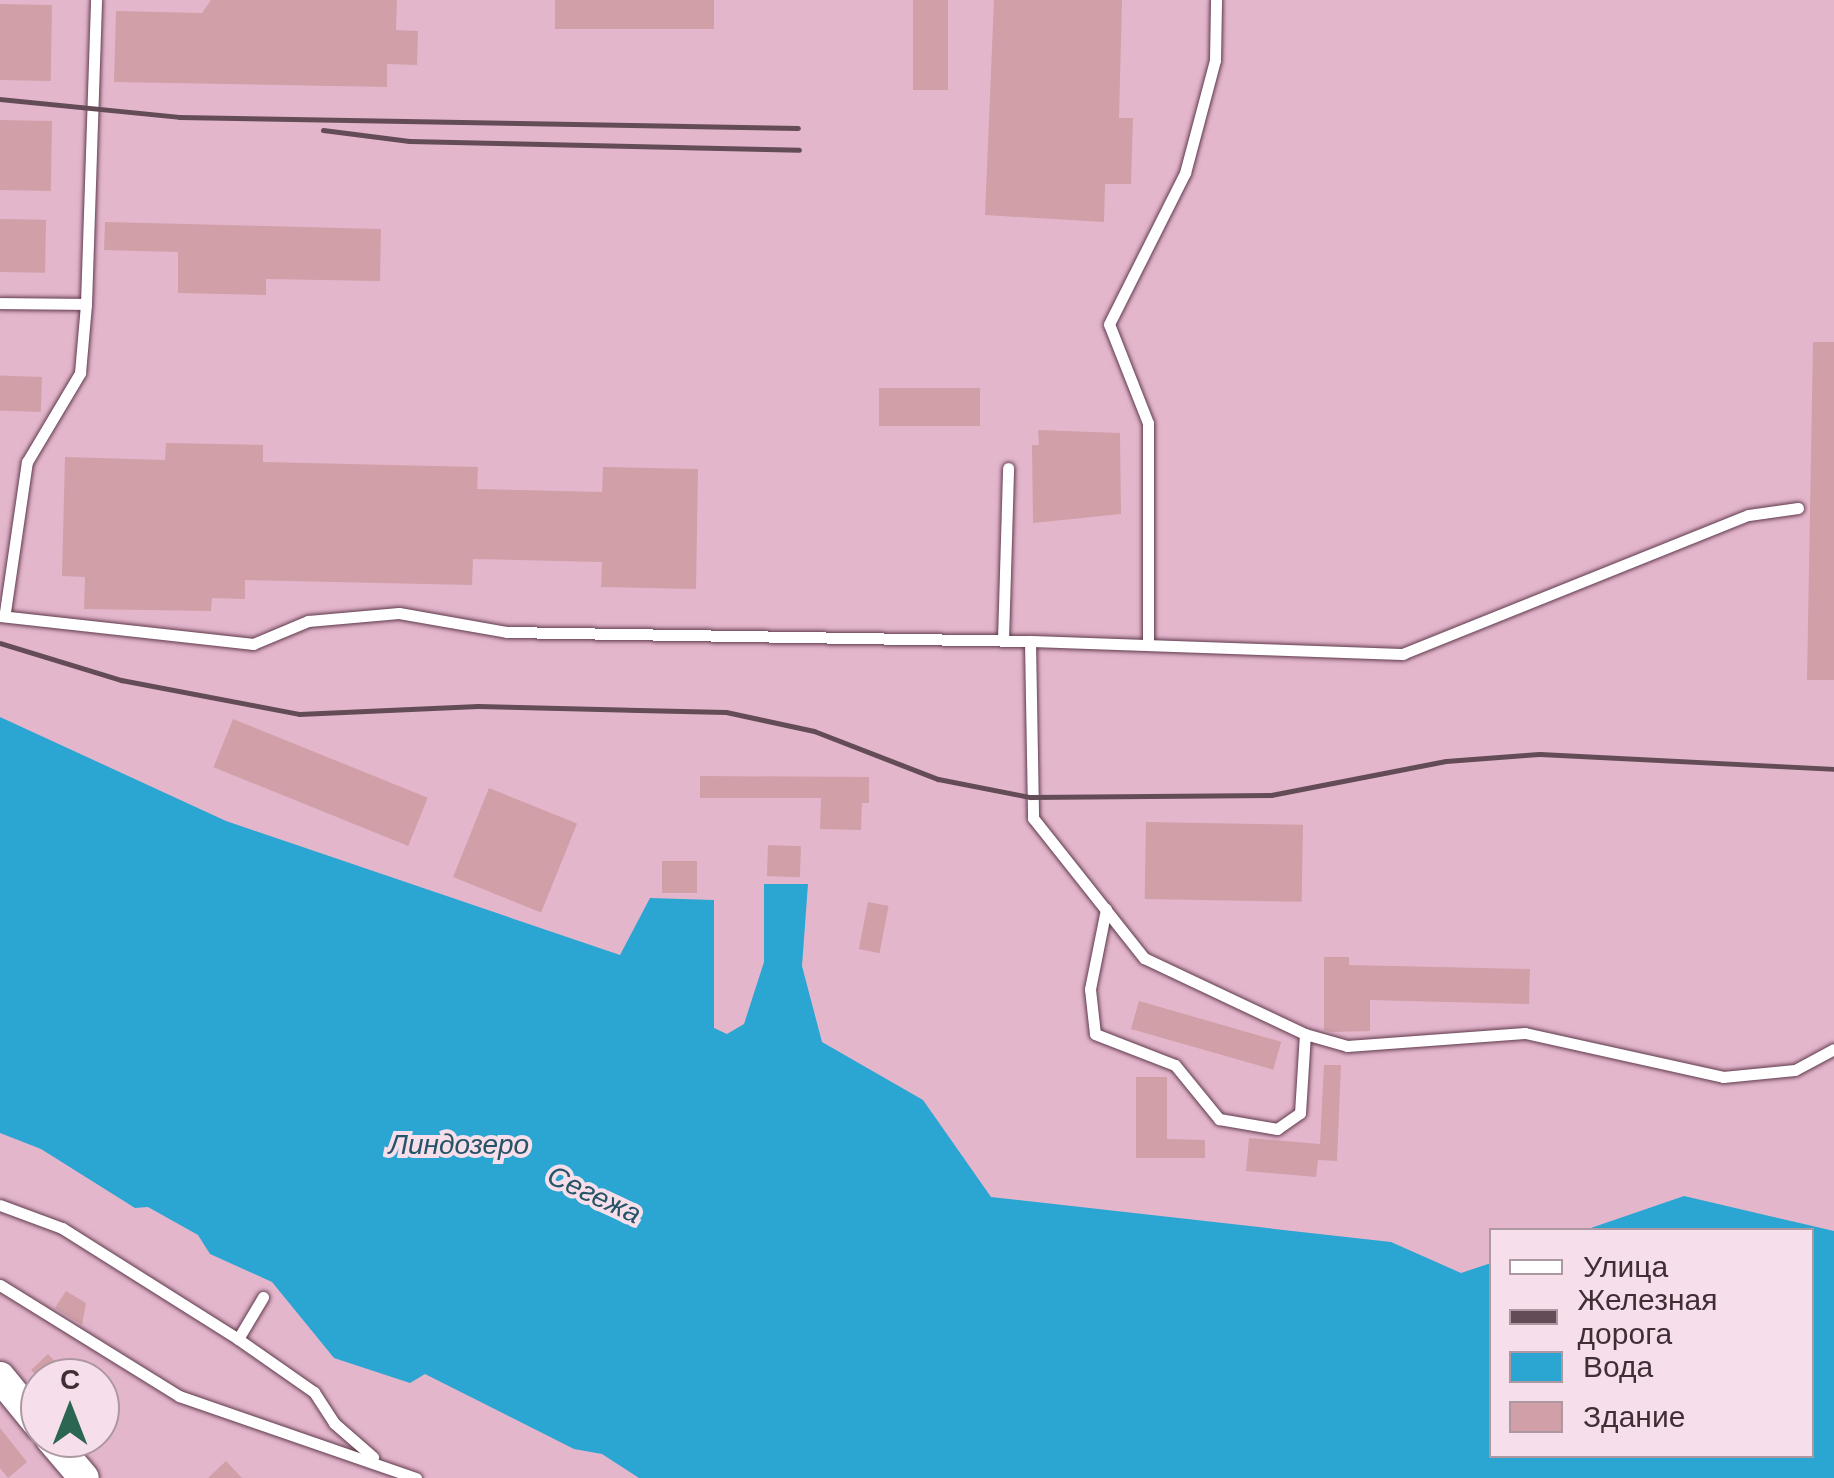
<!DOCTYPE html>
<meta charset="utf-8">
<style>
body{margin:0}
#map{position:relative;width:1834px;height:1478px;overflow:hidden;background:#e4b6cc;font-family:Arial,sans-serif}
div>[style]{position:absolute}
.water>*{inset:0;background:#2ba5d2}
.building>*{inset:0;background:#d09fa7;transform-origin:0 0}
.roads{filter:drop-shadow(0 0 2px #5f3a4d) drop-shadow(0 0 2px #5f3a4d)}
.lane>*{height:11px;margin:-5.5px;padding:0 5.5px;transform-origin:5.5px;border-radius:5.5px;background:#fff}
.secondary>*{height:30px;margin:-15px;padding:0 15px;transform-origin:15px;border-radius:15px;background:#fff}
.rail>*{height:5px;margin:-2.5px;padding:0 2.5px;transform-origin:2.5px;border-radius:2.5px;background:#644c57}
span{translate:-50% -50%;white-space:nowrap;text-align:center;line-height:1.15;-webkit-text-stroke:8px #f6deea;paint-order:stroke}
.water-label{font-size:28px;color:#255467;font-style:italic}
.legend{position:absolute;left:1489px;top:1228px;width:325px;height:230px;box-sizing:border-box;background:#f6deea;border:2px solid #ad98a2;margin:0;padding:12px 18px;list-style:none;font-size:30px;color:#402e37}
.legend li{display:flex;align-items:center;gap:20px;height:50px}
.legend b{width:50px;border:2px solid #ad98a2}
.north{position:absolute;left:20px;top:1358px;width:100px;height:100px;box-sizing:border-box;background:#f6deea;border:2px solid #ad98a2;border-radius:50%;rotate:0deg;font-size:28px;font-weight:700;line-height:40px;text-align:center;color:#402e37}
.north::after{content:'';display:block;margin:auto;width:35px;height:45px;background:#2a6651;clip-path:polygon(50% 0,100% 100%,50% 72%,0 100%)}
</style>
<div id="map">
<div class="water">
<div style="clip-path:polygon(0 717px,226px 821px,620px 955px,650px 898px,714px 900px,714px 1028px,727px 1034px,744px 1024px,764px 962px,764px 884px,808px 884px,802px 966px,822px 1042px,923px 1100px,991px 1197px,1391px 1242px,1461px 1273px,1491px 1263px,1492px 1456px,1812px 1456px,1812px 1230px,1585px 1230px,1684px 1196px,1834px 1231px,1834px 1478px,639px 1478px,602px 1454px,574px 1449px,425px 1374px,410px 1383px,334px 1358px,272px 1282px,210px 1254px,198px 1235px,148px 1207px,135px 1208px,41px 1149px,0 1133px)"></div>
</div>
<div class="building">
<div style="clip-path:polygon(211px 0,397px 0,396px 30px,418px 31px,417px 65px,387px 64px,387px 87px,114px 82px,116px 11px,202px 13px)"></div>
<div style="left:555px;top:0;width:159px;height:29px"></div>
<div style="left:913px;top:0;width:35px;height:90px"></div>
<div style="clip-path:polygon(994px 0,1122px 0,1119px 118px,1133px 118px,1131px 184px,1105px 184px,1104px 222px,985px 215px)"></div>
<div style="left:0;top:4px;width:52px;height:76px;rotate:1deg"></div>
<div style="left:0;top:120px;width:52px;height:70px;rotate:1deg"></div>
<div style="left:0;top:219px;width:46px;height:53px;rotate:1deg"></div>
<div style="clip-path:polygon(105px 222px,381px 229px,380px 281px,266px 279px,266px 295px,178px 293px,178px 252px,104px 250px)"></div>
<div style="clip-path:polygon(1813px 342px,1834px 342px,1834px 680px,1807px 680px)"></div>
<div style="left:42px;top:377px;width:35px;height:42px;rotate:92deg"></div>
<div style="left:879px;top:388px;width:101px;height:38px"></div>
<div style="clip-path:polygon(1038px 430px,1120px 433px,1121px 514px,1033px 523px,1032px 445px,1039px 445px)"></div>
<div style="clip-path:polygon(166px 443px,263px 445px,263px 462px,478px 467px,477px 489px,602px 492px,603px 467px,698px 469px,696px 589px,601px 587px,602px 562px,473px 559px,472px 585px,245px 580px,245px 599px,212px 598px,211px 611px,84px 609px,85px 577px,62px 576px,65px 457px,165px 460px)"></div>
<div style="left:233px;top:719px;width:210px;height:52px;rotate:22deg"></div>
<div style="clip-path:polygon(700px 776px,869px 777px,869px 803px,862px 803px,861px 830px,820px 829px,821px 798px,700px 798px)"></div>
<div style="left:489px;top:788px;width:95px;height:96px;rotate:22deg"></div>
<div style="left:1146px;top:822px;width:157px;height:77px;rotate:1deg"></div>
<div style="left:768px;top:845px;width:33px;height:31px;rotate:2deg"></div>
<div style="left:662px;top:861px;width:35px;height:32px"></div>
<div style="left:868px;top:902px;width:21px;height:48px;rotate:11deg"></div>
<div style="clip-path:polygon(1324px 957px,1349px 957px,1349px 965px,1530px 969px,1529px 1004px,1370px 1000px,1370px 1031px,1331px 1032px,1324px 1030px)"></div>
<div style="left:1139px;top:1001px;width:148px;height:29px;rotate:16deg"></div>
<div style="clip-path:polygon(1324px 1065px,1341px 1065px,1337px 1161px,1318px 1160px,1316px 1177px,1246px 1171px,1249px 1138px,1320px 1144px)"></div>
<div style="clip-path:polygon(1136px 1077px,1167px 1077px,1167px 1139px,1205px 1140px,1205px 1158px,1136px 1158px)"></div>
<div style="clip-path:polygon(66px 1291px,86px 1303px,82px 1325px,55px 1308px)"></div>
<div style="clip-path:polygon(48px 1354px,71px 1378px,39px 1378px,31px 1370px)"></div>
<div style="clip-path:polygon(0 1428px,27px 1462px,8px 1478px,0 1468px)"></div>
<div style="clip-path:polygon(226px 1461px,242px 1478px,208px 1478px)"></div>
</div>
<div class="roads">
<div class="lane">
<div style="left:0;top:303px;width:86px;rotate:0.7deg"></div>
<div style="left:86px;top:304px;width:304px;rotate:-88.1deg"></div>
<div style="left:1798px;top:508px;width:50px;rotate:172deg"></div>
<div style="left:1748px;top:515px;width:372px;rotate:158.1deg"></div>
<div style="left:1403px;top:654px;width:373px;rotate:-178deg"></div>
<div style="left:1030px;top:641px;width:177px;rotate:89deg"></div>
<div style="left:1033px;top:818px;width:179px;rotate:51.6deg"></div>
<div style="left:1144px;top:958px;width:178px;rotate:25.3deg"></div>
<div style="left:1305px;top:1034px;width:44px;rotate:15.9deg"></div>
<div style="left:1347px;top:1046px;width:178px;rotate:-4.2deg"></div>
<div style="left:1525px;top:1033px;width:203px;rotate:12.5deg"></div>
<div style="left:1723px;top:1077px;width:72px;rotate:-5.6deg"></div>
<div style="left:1795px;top:1070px;width:44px;rotate:-28.3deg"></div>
<div style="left:5px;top:612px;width:152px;rotate:-81.7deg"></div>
<div style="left:27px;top:462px;width:104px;rotate:-59.2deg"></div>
<div style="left:80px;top:373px;width:69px;rotate:-85deg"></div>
<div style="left:0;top:616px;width:255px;rotate:6.3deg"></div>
<div style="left:253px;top:644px;width:60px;rotate:-22.7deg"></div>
<div style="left:308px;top:621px;width:91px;rotate:-5deg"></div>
<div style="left:399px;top:613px;width:110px;rotate:10deg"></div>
<div style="left:507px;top:632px;width:523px;rotate:0.99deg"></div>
<div style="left:1003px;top:640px;width:172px;rotate:-88.3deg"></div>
<div style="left:1148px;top:645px;width:222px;rotate:-90deg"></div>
<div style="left:1148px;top:423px;width:106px;rotate:-111.5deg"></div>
<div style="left:1109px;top:324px;width:169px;rotate:-63.3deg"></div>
<div style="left:1185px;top:173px;width:117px;rotate:-75.1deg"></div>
<div style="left:1215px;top:60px;width:60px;rotate:-89deg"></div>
<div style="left:1106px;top:909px;width:82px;rotate:101.3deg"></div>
<div style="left:1090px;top:989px;width:45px;rotate:83.7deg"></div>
<div style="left:1095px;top:1034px;width:86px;rotate:21.2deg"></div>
<div style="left:1175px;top:1065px;width:70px;rotate:50.8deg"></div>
<div style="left:1219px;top:1119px;width:59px;rotate:9.8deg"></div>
<div style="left:1277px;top:1129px;width:28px;rotate:-35deg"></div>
<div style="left:1300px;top:1113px;width:79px;rotate:-86.4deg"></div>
<div style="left:0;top:1205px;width:66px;rotate:20.4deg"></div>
<div style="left:62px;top:1228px;width:208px;rotate:32.2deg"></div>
<div style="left:238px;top:1339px;width:93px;rotate:34.9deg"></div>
<div style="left:314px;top:1392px;width:37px;rotate:57deg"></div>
<div style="left:334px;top:1423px;width:52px;rotate:41.1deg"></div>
<div style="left:0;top:1285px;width:211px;rotate:31.8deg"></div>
<div style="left:179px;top:1396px;width:251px;rotate:19.1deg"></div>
<div style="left:238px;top:1339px;width:49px;rotate:-59.2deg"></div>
</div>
<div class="secondary">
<div style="left:0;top:1377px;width:63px;rotate:50.8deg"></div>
<div style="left:50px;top:1438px;width:52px;rotate:49.6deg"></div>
</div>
</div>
<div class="rail">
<div style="left:0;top:99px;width:180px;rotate:5.7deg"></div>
<div style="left:179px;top:117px;width:619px;rotate:1.02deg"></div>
<div style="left:323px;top:130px;width:87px;rotate:7.3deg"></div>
<div style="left:409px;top:141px;width:390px;rotate:1.3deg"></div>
<div style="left:0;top:643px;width:127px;rotate:17deg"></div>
<div style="left:121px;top:680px;width:181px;rotate:10.8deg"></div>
<div style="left:299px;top:714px;width:179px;rotate:-2.6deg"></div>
<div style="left:478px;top:706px;width:248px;rotate:1.4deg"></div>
<div style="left:726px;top:712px;width:90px;rotate:12.2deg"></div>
<div style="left:814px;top:731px;width:133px;rotate:21.2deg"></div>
<div style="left:938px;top:779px;width:94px;rotate:11.1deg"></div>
<div style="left:1030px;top:797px;width:241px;rotate:-0.5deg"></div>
<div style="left:1271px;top:795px;width:178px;rotate:-11deg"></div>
<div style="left:1446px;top:761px;width:94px;rotate:-4.3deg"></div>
<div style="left:1540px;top:754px;width:294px;rotate:2.9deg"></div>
</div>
<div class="water-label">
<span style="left:459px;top:1145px">Линдозеро</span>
<span style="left:594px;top:1195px;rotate:25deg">Сегежа</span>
</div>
<ul class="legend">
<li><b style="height:12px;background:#fff"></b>Улица</li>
<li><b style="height:12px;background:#644c57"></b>Железная дорога</li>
<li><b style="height:28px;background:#2ba5d2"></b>Вода</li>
<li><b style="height:28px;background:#d09fa7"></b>Здание</li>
</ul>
<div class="north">С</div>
</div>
